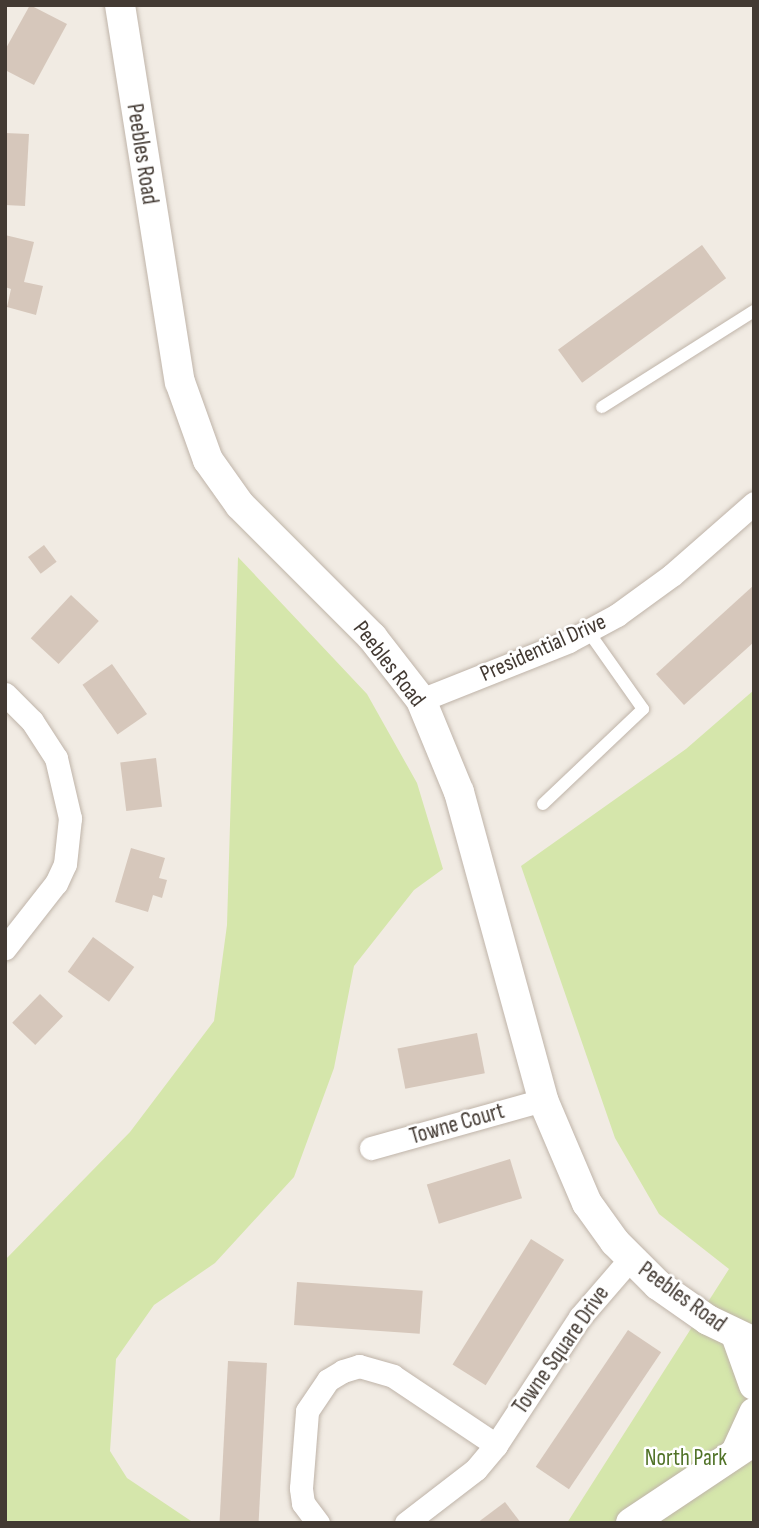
<!DOCTYPE html>
<style>
body{margin:0}
#map{position:relative;width:759px;height:1528px;overflow:hidden;background:#f1ebe3;font-family:"Sofia Sans Condensed",sans-serif}
div>[style]{position:absolute}
.green>*{inset:0;background:#d5e6ab}
.building>*{inset:0;background:#d6c7bb;transform-origin:0 0}
.roads{filter:drop-shadow(0 0 2px #bfb4a9) drop-shadow(0 0 2px #bfb4a9)}
.service>*{height:12px;margin:-6px;padding:0 6px;transform-origin:6px;border-radius:6px;background:#fff}
.minor>*{height:23px;margin:-11.5px;padding:0 11.5px;transform-origin:11.5px;border-radius:11.5px;background:#fff}
.tertiary>*{height:30px;margin:-15px;padding:0 15px;transform-origin:15px;border-radius:15px;background:#fff}
span{translate:-50% -50%;white-space:nowrap;text-align:center;line-height:1.15;-webkit-text-stroke:5px #fff;paint-order:stroke}
.street-label{font-size:23px;color:#433a33}
.park-label{font-size:23px;color:#517328}
.frame{position:absolute;inset:0;border:7px solid #433a33;pointer-events:none}
</style>
<div id="map">
<div class="green">
<div style="clip-path:polygon(238px 557px,367px 694px,417px 783px,443px 869px,414px 890px,354px 966px,334px 1068px,294px 1177px,215px 1263px,154px 1305px,116px 1359px,110px 1451px,127px 1478px,194px 1523px,5px 1523px,5px 1260px,130px 1132px,214px 1021px,227px 925px)"></div>
<div style="clip-path:polygon(754px 690px,754px 1523px,567px 1523px,729px 1269px,659px 1214px,615px 1138px,521px 866px,686px 749px)"></div>
</div>
<div class="building">
<div style="clip-path:polygon(30px 5px,67px 24px,34px 85px,5px 70px,5px 50px)"></div>
<div style="clip-path:polygon(5px 133px,29px 134px,25px 206px,5px 205px)"></div>
<div style="clip-path:polygon(5px 235px,34px 242px,24px 282px,43px 286px,36px 315px,7px 307px,11px 289px,5px 287px)"></div>
<div style="left:702px;top:245px;width:41px;height:178px;rotate:54deg"></div>
<div style="left:44px;top:545px;width:21px;height:20px;rotate:53deg"></div>
<div style="clip-path:polygon(754px 585px,754px 642px,684px 705px,656px 674px)"></div>
<div style="left:71px;top:595px;width:38px;height:59px;rotate:43deg"></div>
<div style="left:112px;top:664px;width:61px;height:36px;rotate:55deg"></div>
<div style="left:156px;top:758px;width:49px;height:36px;rotate:83deg"></div>
<div style="clip-path:polygon(131px 848px,165px 858px,159px 878px,167px 880px,162px 898px,153px 895px,148px 912px,115px 902px)"></div>
<div style="left:93px;top:937px;width:51px;height:43px;rotate:36deg"></div>
<div style="left:40px;top:994px;width:32px;height:40px;rotate:44deg"></div>
<div style="left:477px;top:1033px;width:41px;height:81px;rotate:79deg"></div>
<div style="left:510px;top:1159px;width:41px;height:87px;rotate:73deg"></div>
<div style="left:531px;top:1239px;width:39px;height:148px;rotate:32deg"></div>
<div style="left:297px;top:1282px;width:126px;height:43px;rotate:4deg"></div>
<div style="left:628px;top:1330px;width:40px;height:165px;rotate:34deg"></div>
<div style="left:228px;top:1361px;width:39px;height:162px;rotate:3deg"></div>
<div style="clip-path:polygon(505px 1502px,521px 1523px,477px 1523px)"></div>
</div>
<div class="roads">
<div class="service">
<div style="left:602px;top:407px;width:180px;rotate:-32.3deg"></div>
<div style="left:543px;top:804px;width:138px;rotate:-43.5deg"></div>
<div style="left:643px;top:709px;width:95px;rotate:-125.2deg"></div>
</div>
<div class="minor">
<div style="left:5px;top:694px;width:38px;rotate:45deg"></div>
<div style="left:32px;top:721px;width:44px;rotate:57deg"></div>
<div style="left:56px;top:758px;width:62px;rotate:76.9deg"></div>
<div style="left:70px;top:818px;width:46px;rotate:96.2deg"></div>
<div style="left:65px;top:864px;width:21px;rotate:115deg"></div>
<div style="left:56px;top:883px;width:83px;rotate:128.1deg"></div>
<div style="left:421px;top:700px;width:159px;rotate:-21.7deg"></div>
<div style="left:569px;top:641px;width:55px;rotate:-28.4deg"></div>
<div style="left:617px;top:615px;width:68px;rotate:-36deg"></div>
<div style="left:672px;top:575px;width:109px;rotate:-41.3deg"></div>
<div style="left:371px;top:1148px;width:179px;rotate:-15.6deg"></div>
<div style="left:318px;top:1523px;width:25px;rotate:-127deg"></div>
<div style="left:303px;top:1503px;width:15px;rotate:-98deg"></div>
<div style="left:301px;top:1488px;width:77px;rotate:-85.5deg"></div>
<div style="left:307px;top:1411px;width:37px;rotate:-56deg"></div>
<div style="left:328px;top:1380px;width:17px;rotate:-31deg"></div>
<div style="left:343px;top:1371px;width:17px;rotate:-17deg"></div>
<div style="left:359px;top:1366px;width:35px;rotate:16deg"></div>
<div style="left:393px;top:1376px;width:124px;rotate:33.8deg"></div>
<div style="left:406px;top:1523px;width:88px;rotate:-37.6deg"></div>
<div style="left:476px;top:1469px;width:31px;rotate:-50deg"></div>
<div style="left:496px;top:1445px;width:153px;rotate:-56.7deg"></div>
<div style="left:580px;top:1317px;width:77px;rotate:-49.2deg"></div>
</div>
<div class="tertiary">
<div style="left:120px;top:5px;width:382px;rotate:81deg"></div>
<div style="left:180px;top:382px;width:83px;rotate:70.3deg"></div>
<div style="left:208px;top:460px;width:55px;rotate:54.6deg"></div>
<div style="left:240px;top:505px;width:187px;rotate:45deg"></div>
<div style="left:372px;top:637px;width:80px;rotate:52.1deg"></div>
<div style="left:421px;top:700px;width:100px;rotate:67.6deg"></div>
<div style="left:459px;top:792px;width:319px;rotate:74.7deg"></div>
<div style="left:543px;top:1100px;width:112px;rotate:66.9deg"></div>
<div style="left:587px;top:1203px;width:48px;rotate:54.3deg"></div>
<div style="left:615px;top:1242px;width:61px;rotate:45deg"></div>
<div style="left:658px;top:1285px;width:61px;rotate:35deg"></div>
<div style="left:708px;top:1320px;width:51px;rotate:25.6deg"></div>
<div style="left:736px;top:1335px;width:53px;rotate:70.2deg"></div>
<div style="left:737px;top:1450px;width:41px;rotate:-65.3deg"></div>
<div style="left:631px;top:1523px;width:148px;rotate:-33.7deg"></div>
</div>
</div>
<div class="street-label">
<span style="left:142px;top:154px;rotate:81deg">Peebles Road</span>
<span style="left:543px;top:648px;rotate:-24deg">Presidential Drive</span>
<span style="left:389px;top:664px;rotate:52deg">Peebles Road</span>
<span style="left:457px;top:1124px;rotate:-16deg">Towne Court</span>
<span style="left:682px;top:1297px;rotate:36deg">Peebles Road</span>
<span style="left:561px;top:1350px;rotate:-55deg">Towne Square Drive</span>
</div>
<div class="park-label">
<span style="left:686px;top:1458px">North Park</span>
</div>
<div class="frame"></div>
</div>
